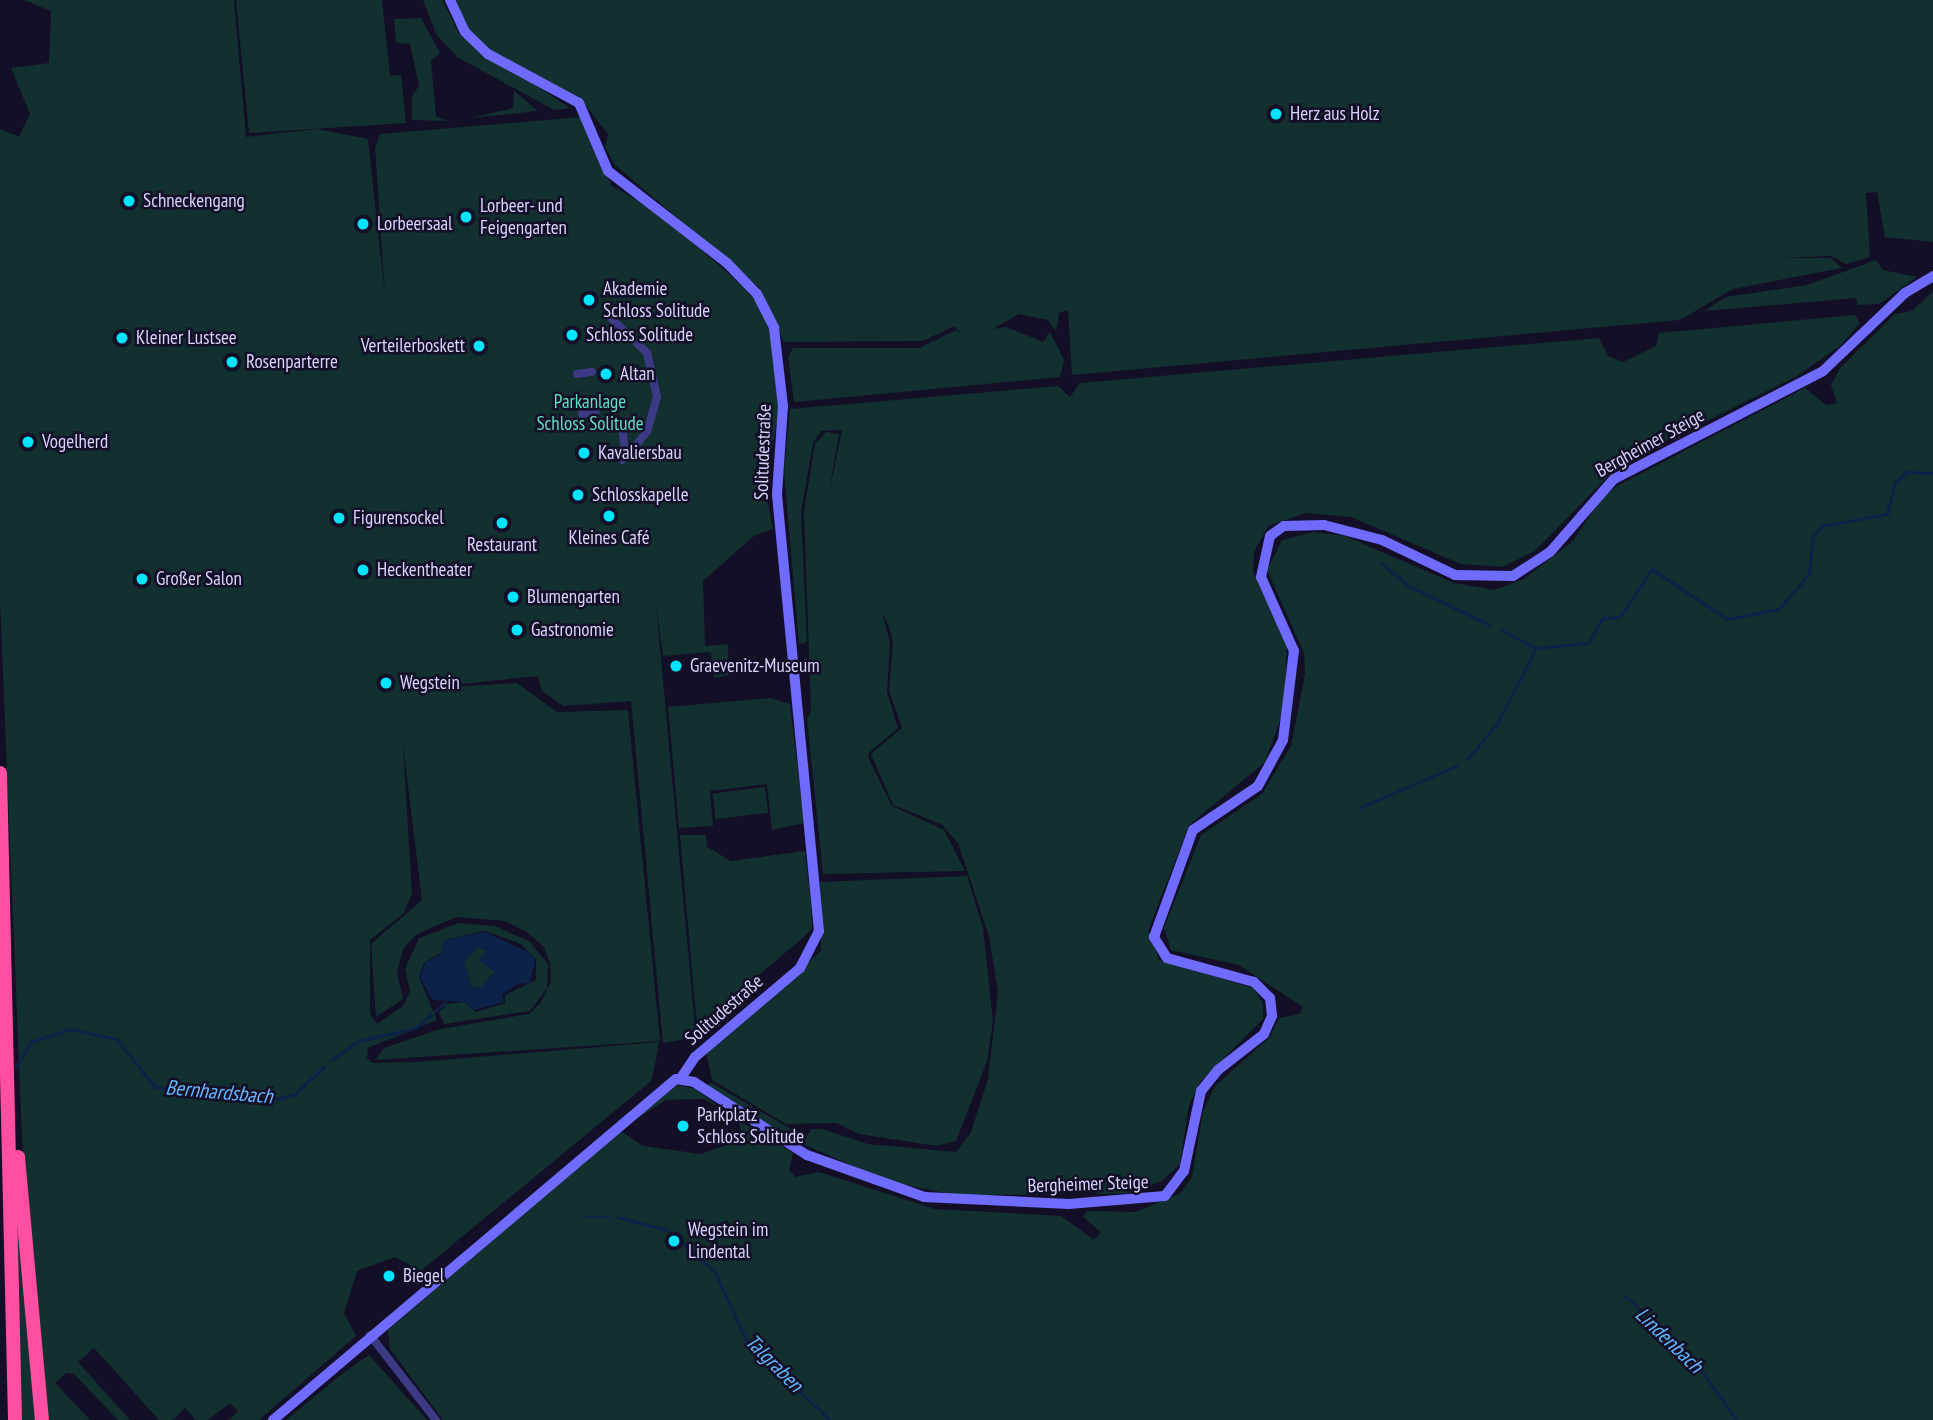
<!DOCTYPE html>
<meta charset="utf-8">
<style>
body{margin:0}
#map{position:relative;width:1933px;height:1420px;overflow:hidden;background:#130f26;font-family:"PT Sans Narrow",sans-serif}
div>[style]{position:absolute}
.green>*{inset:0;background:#12302f;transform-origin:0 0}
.water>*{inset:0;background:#0c2248}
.stream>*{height:2.5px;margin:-1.25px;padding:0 1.25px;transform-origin:1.25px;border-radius:1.25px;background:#0c2248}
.street>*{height:8px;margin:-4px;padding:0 4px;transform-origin:4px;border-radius:4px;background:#3d3a85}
.secondary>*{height:10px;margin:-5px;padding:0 5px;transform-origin:5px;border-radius:5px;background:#6f6bff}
.highway>*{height:14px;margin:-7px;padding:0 7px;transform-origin:7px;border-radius:7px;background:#ff4fa3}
.dots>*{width:19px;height:19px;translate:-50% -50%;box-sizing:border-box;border:4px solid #130f26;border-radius:50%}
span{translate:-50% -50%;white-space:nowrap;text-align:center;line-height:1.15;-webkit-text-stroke:5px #130f26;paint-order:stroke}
.poi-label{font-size:19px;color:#d9d4ff}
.left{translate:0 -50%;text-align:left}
.right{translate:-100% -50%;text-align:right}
.park-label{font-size:19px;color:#5fe0c0}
.street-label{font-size:19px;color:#d9d4ff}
.water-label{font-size:21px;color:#62b6ff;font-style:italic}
</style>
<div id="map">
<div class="green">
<div style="clip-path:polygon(24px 0,234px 0,246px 137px,317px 129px,368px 139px,385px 296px,375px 147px,380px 134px,583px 117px,612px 186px,657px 211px,745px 288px,763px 310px,772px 341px,779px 412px,765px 481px,753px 491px,765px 487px,773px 529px,754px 536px,703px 581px,705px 646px,728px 644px,729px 675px,714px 678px,711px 652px,663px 656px,656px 605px,696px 1037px,663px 1043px,631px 701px,563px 706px,542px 691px,538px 676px,402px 690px,517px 683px,557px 712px,628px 710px,660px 1041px,375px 1060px,384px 1048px,440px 1029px,529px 1014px,541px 1002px,551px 981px,550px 963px,544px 947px,527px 932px,505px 921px,456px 917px,417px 934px,403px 949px,397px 973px,403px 999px,376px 1017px,371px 944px,422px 900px,403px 745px,412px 894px,404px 913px,370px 940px,370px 1014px,377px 1024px,403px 1006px,410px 991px,405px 969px,419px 938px,459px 923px,495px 926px,530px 942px,548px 964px,547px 988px,530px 1011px,444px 1024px,439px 1012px,447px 1004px,464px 1002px,476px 1012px,505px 1003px,505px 995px,536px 980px,536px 960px,521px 944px,485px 931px,444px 940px,441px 953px,424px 963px,419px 977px,437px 1020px,368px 1048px,367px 1058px,372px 1063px,416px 1062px,659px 1042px,654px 1070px,651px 1081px,411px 1279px,410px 1265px,395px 1257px,357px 1271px,344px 1313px,356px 1336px,259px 1420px,229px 1420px,238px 1411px,230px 1403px,208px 1420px,196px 1420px,185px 1408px,173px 1420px,159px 1420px,94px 1348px,78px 1362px,130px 1420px,118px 1420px,74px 1374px,66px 1373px,55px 1383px,90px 1420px,48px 1420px,22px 1137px,0 600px,0 129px,19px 137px,30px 114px,11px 68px,49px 63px,51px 11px)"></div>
<div style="clip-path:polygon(236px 0,382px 0,390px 76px,401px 75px,406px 123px,249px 133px)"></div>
<div style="clip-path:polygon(423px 0,442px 0,460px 35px,570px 108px,554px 110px,457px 57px,436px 34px)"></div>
<div style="clip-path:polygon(454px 0,1933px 0,1933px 242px,1885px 237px,1877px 192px,1866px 193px,1870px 257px,1846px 264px,1831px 256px,1779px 258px,1831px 258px,1842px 268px,1733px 289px,1680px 320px,1072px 375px,1068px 310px,1059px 313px,1056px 331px,1048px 320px,1019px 314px,993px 329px,1006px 327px,1043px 342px,1050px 332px,1064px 360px,1060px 377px,794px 402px,788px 357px,793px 348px,919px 348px,956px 330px,962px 334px,954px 326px,923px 341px,784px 342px,759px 287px,615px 165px,605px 147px,608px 134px,583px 102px,490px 52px,473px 37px)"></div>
<div style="clip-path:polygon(421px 18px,440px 53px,431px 61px,436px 116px,447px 121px,412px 120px,412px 96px,419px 86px,410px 44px,396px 43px,394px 19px)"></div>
<div style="clip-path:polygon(514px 91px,538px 111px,471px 118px,513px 108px)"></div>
<div style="clip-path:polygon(1876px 260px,1883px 270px,1917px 277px,1879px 304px,1858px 305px,1856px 298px,1704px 311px,1726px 297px,1807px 285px)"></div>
<div style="clip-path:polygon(1933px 291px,1933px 1420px,443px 1420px,390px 1349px,388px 1330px,621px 1131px,643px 1146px,701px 1154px,735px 1142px,741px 1129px,737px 1119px,793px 1153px,789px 1170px,795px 1177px,819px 1172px,935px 1209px,1061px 1216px,1094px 1240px,1101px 1232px,1083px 1217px,1087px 1211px,1135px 1212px,1181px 1193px,1192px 1177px,1203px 1112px,1215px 1086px,1270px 1037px,1279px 1018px,1299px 1014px,1303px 1007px,1239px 965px,1171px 950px,1164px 928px,1201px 835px,1262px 794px,1291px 746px,1305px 674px,1304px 653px,1267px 570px,1282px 540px,1313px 532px,1345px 536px,1454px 583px,1494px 590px,1524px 579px,1573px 541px,1604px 495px,1619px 485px,1805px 388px,1826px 405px,1837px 403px,1831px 385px,1840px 368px,1895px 314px,1912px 311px)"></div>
<div style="clip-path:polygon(1855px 315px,1860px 323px,1840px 346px,1797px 376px,1620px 464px,1535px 551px,1503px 567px,1461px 564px,1351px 517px,1306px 513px,1268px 526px,1254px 552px,1253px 572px,1287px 646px,1284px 710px,1265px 762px,1189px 825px,1148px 931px,1159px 960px,1253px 988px,1263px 1003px,1263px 1019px,1200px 1082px,1189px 1105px,1180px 1164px,1162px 1181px,1130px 1193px,1099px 1194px,1072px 1183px,1066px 1194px,955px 1195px,887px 1181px,803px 1144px,811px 1129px,822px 1129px,868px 1144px,956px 1152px,971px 1132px,988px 1079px,998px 992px,989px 936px,958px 843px,941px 824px,893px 805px,871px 754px,902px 728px,889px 691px,893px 642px,890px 629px,882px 612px,890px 643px,887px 692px,898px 728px,872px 750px,868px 754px,870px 762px,892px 806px,944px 830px,965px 871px,823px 874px,807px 719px,811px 712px,804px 512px,815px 444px,826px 432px,839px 434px,828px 498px,842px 430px,821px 431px,813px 443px,801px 512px,807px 642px,799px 644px,784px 472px,790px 409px,1058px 386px,1070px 397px,1080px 383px,1599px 338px,1608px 356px,1623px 362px,1656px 346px,1659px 333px)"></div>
<div style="clip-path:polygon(770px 698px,790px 704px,804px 823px,772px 830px,767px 784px,710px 791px,713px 826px,679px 828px,668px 707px)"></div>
<div style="left:765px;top:787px;width:26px;height:53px;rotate:83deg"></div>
<div style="clip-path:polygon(680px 835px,706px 835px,707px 847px,731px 861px,805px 851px,811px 904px,812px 928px,803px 938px,697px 1026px)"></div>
<div style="clip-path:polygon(967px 876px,983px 928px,993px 1021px,987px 1061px,956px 1141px,937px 1146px,859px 1134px,837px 1123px,786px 1124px,712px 1080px,706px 1052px,821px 951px,820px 882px)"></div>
<div style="clip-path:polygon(477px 947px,487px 950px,485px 963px,495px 972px,482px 987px,472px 988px,464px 962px)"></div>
<div style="clip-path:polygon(710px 1082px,794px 1131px,798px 1146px,708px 1087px)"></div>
<div style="clip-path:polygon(677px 1085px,696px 1089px,724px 1111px,704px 1099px,666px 1100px,629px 1124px)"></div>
<div style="clip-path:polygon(16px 1195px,37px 1420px,21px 1420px)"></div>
<div style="clip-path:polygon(369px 1355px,427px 1420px,286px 1420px,343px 1373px)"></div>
</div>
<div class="water">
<div style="clip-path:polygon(evenodd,485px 932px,530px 953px,535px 960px,530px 983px,517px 984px,502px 995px,504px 1002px,474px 1010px,465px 1002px,432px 1000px,420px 977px,425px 963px,441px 954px,444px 940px,485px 932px,477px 947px,487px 950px,479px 961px,495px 972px,482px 987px,472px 988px,464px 962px,477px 947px)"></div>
</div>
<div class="stream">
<div style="left:1381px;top:563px;width:36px;rotate:39deg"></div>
<div style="left:1409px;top:586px;width:90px;rotate:25.7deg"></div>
<div style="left:1502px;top:630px;width:38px;rotate:28deg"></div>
<div style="left:1536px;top:648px;width:52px;rotate:-5.5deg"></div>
<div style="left:1588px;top:643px;width:29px;rotate:-59deg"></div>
<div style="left:1603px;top:618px;width:17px;rotate:-3deg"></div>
<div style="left:1620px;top:617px;width:58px;rotate:-56.3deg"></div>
<div style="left:1652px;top:569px;width:91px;rotate:33.3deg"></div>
<div style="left:1728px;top:619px;width:52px;rotate:-11.1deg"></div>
<div style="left:1779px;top:609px;width:46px;rotate:-49.4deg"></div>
<div style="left:1809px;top:574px;width:37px;rotate:-85deg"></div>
<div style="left:1812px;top:537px;width:15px;rotate:-48deg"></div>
<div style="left:1822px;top:526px;width:66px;rotate:-10.5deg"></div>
<div style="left:1887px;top:514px;width:32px;rotate:-76deg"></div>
<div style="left:1895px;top:483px;width:16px;rotate:-43deg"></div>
<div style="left:1907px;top:472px;width:26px;rotate:2deg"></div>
<div style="left:1467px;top:759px;width:46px;rotate:-49.4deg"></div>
<div style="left:1497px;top:724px;width:85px;rotate:-62.8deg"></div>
<div style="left:1360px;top:808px;width:105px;rotate:-23.6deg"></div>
<div style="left:435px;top:1011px;width:13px;rotate:-39deg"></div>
<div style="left:332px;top:1060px;width:32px;rotate:-36deg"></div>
<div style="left:358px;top:1041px;width:59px;rotate:-12.6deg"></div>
<div style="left:416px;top:1028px;width:20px;rotate:-41deg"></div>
<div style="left:16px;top:1067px;width:29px;rotate:-59deg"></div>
<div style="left:31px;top:1042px;width:42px;rotate:-18deg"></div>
<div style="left:71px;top:1029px;width:47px;rotate:12.3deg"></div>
<div style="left:117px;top:1039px;width:61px;rotate:51.6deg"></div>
<div style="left:155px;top:1087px;width:113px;rotate:7.1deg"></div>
<div style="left:267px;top:1101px;width:28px;rotate:-13deg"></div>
<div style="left:294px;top:1095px;width:42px;rotate:-43.1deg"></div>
<div style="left:584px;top:1217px;width:25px"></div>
<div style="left:617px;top:1217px;width:53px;rotate:14.3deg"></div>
<div style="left:675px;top:1236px;width:54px;rotate:42deg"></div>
<div style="left:715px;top:1272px;width:74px;rotate:65.2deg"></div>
<div style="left:746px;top:1339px;width:117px;rotate:44deg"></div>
<div style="left:1625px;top:1296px;width:89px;rotate:42.3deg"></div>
<div style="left:1691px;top:1356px;width:79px;rotate:54.3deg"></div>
</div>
<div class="street">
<div style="left:610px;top:317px;width:52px;rotate:44.2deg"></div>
<div style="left:647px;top:353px;width:45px;rotate:77.2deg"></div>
<div style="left:657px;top:397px;width:36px;rotate:106deg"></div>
<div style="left:647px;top:432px;width:37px;rotate:131deg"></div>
<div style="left:577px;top:374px;width:15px;rotate:-8deg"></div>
<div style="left:582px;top:414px;width:14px;rotate:-12deg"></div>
<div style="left:623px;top:434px;width:23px;rotate:83deg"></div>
<div style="left:370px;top:1335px;width:108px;rotate:52.2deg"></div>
</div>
<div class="secondary">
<div style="left:450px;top:0;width:35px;rotate:65deg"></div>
<div style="left:465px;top:32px;width:32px;rotate:44deg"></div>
<div style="left:488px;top:54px;width:103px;rotate:28.3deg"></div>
<div style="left:579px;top:103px;width:74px;rotate:66.9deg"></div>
<div style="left:608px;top:171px;width:150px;rotate:37.7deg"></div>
<div style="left:727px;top:263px;width:43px;rotate:45.9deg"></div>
<div style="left:757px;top:294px;width:38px;rotate:63deg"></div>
<div style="left:774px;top:328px;width:79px;rotate:83.4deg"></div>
<div style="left:783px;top:406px;width:89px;rotate:93.9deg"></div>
<div style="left:777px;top:495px;width:438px;rotate:84.5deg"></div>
<div style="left:819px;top:931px;width:42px;rotate:117.2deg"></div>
<div style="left:800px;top:968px;width:138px;rotate:139.7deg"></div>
<div style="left:695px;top:1057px;width:25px;rotate:124deg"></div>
<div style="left:273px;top:1420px;width:528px;rotate:-40.24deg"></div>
<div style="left:676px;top:1079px;width:18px;rotate:9deg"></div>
<div style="left:694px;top:1082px;width:135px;rotate:32.9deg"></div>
<div style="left:807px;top:1155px;width:124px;rotate:19.7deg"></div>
<div style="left:924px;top:1197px;width:145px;rotate:2.8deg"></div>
<div style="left:1069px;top:1204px;width:96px;rotate:-4.8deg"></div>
<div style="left:1165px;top:1196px;width:31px;rotate:-53deg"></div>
<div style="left:1184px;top:1171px;width:82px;rotate:-78deg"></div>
<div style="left:1201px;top:1091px;width:27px;rotate:-51deg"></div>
<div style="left:1218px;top:1070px;width:58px;rotate:-38deg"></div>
<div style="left:1264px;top:1034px;width:20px;rotate:-66deg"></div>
<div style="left:1272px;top:1016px;width:18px;rotate:-96deg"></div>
<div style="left:1270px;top:998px;width:23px;rotate:-135deg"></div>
<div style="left:1254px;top:982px;width:90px;rotate:-164.6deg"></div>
<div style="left:1167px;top:958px;width:25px;rotate:-122deg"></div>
<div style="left:1154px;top:937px;width:114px;rotate:-70deg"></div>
<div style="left:1193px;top:830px;width:78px;rotate:-34.1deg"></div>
<div style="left:1258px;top:786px;width:52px;rotate:-61.5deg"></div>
<div style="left:1283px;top:740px;width:90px;rotate:-83deg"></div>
<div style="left:1294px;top:651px;width:81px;rotate:-114deg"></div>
<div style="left:1261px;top:577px;width:42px;rotate:-77.6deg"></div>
<div style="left:1270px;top:536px;width:17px;rotate:-36deg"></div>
<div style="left:1284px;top:526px;width:40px;rotate:-1.4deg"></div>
<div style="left:1324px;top:525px;width:60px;rotate:14.5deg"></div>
<div style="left:1382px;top:540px;width:81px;rotate:25.6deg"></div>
<div style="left:1455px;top:575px;width:58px;rotate:1deg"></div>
<div style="left:1513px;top:576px;width:44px;rotate:-33deg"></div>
<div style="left:1550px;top:552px;width:97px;rotate:-48.8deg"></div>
<div style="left:1614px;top:479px;width:235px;rotate:-27.3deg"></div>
<div style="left:1823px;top:371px;width:113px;rotate:-43.6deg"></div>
<div style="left:1905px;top:293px;width:33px;rotate:-31deg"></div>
</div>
<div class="highway">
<div style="left:0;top:773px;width:647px;rotate:88.67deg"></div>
<div style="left:18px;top:1157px;width:264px;rotate:84.8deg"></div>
</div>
<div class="dots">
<div style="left:1276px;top:114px;background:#00e5ff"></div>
<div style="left:129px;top:201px;background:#00e5ff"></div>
<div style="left:466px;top:217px;background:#00e5ff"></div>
<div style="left:363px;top:224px;background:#00e5ff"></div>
<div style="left:589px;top:300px;background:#00e5ff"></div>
<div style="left:572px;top:335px;background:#00e5ff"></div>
<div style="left:122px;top:338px;background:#00e5ff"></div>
<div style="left:479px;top:346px;background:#00e5ff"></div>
<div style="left:232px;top:362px;background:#00e5ff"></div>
<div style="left:606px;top:374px;background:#00e5ff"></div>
<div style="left:28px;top:442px;background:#00e5ff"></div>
<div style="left:584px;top:453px;background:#00e5ff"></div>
<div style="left:578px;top:495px;background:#00e5ff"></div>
<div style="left:609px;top:516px;background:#00e5ff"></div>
<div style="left:339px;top:518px;background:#00e5ff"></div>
<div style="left:502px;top:523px;background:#00e5ff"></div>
<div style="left:363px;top:570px;background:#00e5ff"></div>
<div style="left:142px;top:579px;background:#00e5ff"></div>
<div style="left:513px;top:597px;background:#00e5ff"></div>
<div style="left:517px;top:630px;background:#00e5ff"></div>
<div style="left:676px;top:666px;background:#00e5ff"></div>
<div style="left:386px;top:683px;background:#00e5ff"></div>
<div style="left:683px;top:1126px;background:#00e5ff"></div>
<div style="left:674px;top:1241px;background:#00e5ff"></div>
<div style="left:389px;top:1276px;background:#00e5ff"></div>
</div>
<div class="poi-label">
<span class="left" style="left:1290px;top:114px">Herz aus Holz</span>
<span class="left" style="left:143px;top:201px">Schneckengang</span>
<span class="left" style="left:480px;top:217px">Lorbeer- und<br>Feigengarten</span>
<span class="left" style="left:377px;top:224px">Lorbeersaal</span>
<span class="left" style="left:603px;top:300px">Akademie<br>Schloss Solitude</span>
<span class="left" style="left:586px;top:335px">Schloss Solitude</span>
<span class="left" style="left:136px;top:338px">Kleiner Lustsee</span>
<span class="right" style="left:465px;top:346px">Verteilerboskett</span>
<span class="left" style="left:246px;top:362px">Rosenparterre</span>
<span class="left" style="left:620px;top:374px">Altan</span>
<span class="left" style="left:42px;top:442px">Vogelherd</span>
<span class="left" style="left:598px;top:453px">Kavaliersbau</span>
<span class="left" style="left:592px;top:495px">Schlosskapelle</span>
<span class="left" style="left:353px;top:518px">Figurensockel</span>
<span style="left:609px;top:538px">Kleines Café</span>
<span style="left:502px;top:545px">Restaurant</span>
<span class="left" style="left:377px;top:570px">Heckentheater</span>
<span class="left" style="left:156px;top:579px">Großer Salon</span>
<span class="left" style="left:527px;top:597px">Blumengarten</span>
<span class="left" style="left:531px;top:630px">Gastronomie</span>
<span class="left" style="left:690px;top:666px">Graevenitz-Museum</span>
<span class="left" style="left:400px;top:683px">Wegstein</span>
<span class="left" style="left:697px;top:1126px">Parkplatz<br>Schloss Solitude</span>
<span class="left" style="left:688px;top:1241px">Wegstein im<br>Lindental</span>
<span class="left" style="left:403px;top:1276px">Biegel</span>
</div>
<div class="park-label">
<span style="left:590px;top:413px">Parkanlage<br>Schloss Solitude</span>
</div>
<div class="street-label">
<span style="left:1650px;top:443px;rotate:-29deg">Bergheimer Steige</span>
<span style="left:763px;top:452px;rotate:-88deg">Solitudestraße</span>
<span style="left:724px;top:1010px;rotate:-41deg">Solitudestraße</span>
<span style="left:1088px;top:1184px;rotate:-2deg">Bergheimer Steige</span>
</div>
<div class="water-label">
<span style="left:219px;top:1092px;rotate:5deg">Bernhardsbach</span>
<span style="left:1669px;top:1340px;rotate:44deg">Lindenbach</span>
<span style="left:774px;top:1363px;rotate:45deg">Talgraben</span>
</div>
</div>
